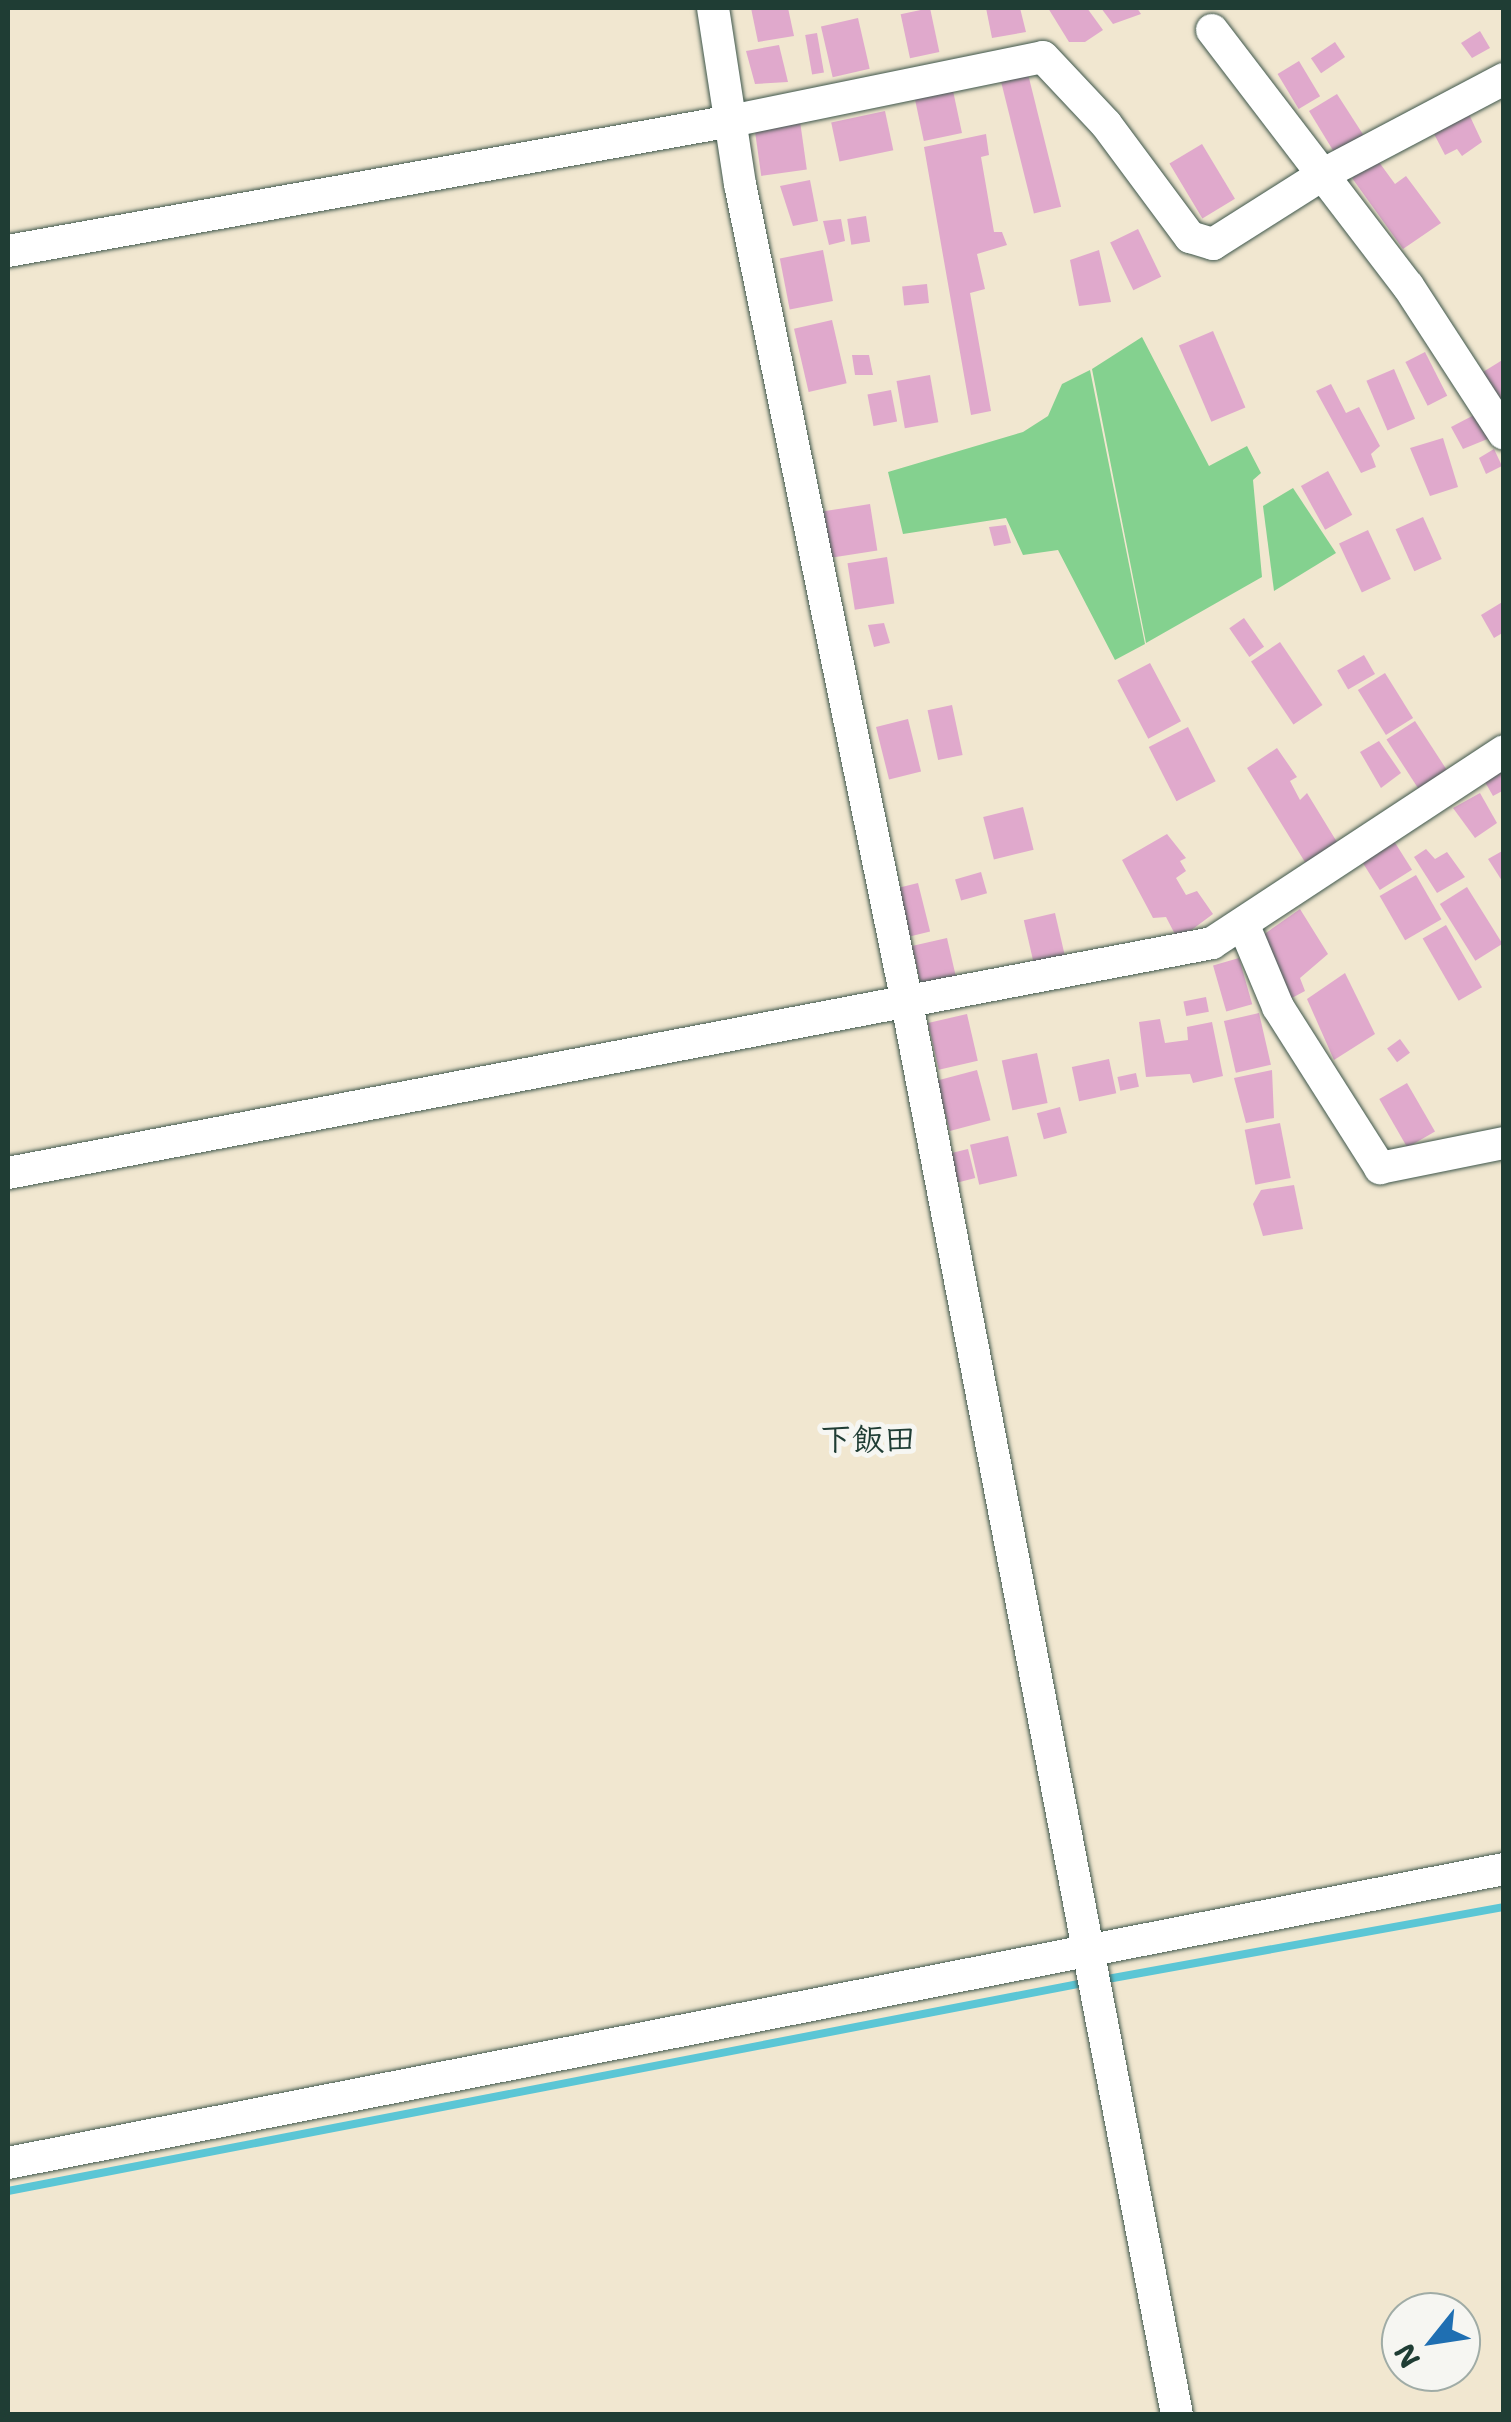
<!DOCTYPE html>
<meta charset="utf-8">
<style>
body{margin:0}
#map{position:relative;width:1511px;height:2422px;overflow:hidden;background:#f1e7d0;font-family:"Shantell Sans","Klee One",sans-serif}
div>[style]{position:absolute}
.green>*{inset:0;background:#84d18f}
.stream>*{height:8px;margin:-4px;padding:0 4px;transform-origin:4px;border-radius:4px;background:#5bc6d5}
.building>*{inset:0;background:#e0a9cc;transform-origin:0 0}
.roads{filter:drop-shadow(0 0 2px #3e564b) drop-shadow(0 0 2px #3e564b)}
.street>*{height:32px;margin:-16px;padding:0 16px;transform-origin:16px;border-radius:16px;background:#fff}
span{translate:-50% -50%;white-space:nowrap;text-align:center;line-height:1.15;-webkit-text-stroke:10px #f6f6f2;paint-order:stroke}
.quarter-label{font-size:32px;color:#1f3d34;font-weight:700}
.frame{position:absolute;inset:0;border:10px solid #1f3d34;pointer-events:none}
.north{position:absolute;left:1381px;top:2292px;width:100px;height:100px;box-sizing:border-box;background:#f6f6f2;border:2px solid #a0aca6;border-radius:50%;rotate:240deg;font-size:28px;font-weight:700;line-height:40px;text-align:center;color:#1f3d34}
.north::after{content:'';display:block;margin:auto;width:35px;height:45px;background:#1f6fb2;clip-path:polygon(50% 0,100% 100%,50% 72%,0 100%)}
</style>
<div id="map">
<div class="green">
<div style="clip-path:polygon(1142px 337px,1209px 466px,1247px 446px,1261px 473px,1253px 480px,1262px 577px,1146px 643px,1092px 369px)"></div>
<div style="clip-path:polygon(1090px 370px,1145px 644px,1115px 660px,1058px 550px,1023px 555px,1006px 518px,903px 534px,888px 472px,1023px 432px,1048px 416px,1062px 384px)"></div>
<div style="clip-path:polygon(1293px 488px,1336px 553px,1274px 591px,1263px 506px)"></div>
</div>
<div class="stream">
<div style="left:1102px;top:1980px;width:409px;rotate:-10.3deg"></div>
<div style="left:8px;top:2191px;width:1100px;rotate:-10.95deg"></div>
</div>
<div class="building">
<div style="clip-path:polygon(751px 8px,788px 8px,794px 36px,758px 42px)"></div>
<div style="left:930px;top:8px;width:45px;height:30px;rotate:78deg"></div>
<div style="clip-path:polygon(986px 8px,1020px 8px,1026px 32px,992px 38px)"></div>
<div style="clip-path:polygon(1048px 8px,1087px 8px,1103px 30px,1085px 42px,1069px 42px)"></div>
<div style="clip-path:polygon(1101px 8px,1137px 8px,1141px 14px,1113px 24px)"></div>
<div style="left:858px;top:18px;width:52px;height:38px;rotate:77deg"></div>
<div style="clip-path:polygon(1480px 31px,1490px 48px,1472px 58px,1461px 43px)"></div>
<div style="left:817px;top:33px;width:40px;height:12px;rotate:80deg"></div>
<div style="left:1335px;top:42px;width:18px;height:29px;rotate:56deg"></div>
<div style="clip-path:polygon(779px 45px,788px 82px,755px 84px,746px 51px)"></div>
<div style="left:1299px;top:61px;width:41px;height:25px;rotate:59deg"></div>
<div style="left:1026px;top:66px;width:145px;height:28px;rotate:76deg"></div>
<div style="left:952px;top:86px;width:48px;height:39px;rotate:78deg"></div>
<div style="clip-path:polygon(1337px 94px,1366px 139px,1334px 152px,1309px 111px)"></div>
<div style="left:885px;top:111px;width:40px;height:55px;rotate:78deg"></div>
<div style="clip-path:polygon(1468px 112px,1482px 142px,1462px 156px,1457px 149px,1445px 155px,1433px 132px)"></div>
<div style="left:800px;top:121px;width:49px;height:46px;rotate:82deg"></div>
<div style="clip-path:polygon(986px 134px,989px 155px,981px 157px,994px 232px,1002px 232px,1007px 245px,977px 254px,985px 289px,970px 293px,991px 411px,971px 415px,924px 147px)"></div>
<div style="left:1202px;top:144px;width:64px;height:38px;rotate:59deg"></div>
<div style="clip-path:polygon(1376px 158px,1395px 184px,1406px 176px,1441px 223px,1403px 249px,1352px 178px)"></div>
<div style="clip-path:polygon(810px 180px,818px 221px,793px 226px,780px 186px)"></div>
<div style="left:866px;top:216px;width:26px;height:19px;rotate:81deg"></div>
<div style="clip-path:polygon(841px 219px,845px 241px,829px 245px,823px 221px)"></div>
<div style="left:1138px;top:229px;width:53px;height:31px;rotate:64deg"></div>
<div style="left:823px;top:250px;width:52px;height:44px;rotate:79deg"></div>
<div style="clip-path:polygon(1099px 250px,1111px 302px,1079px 306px,1070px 260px)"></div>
<div style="left:927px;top:284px;width:19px;height:25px;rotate:84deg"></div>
<div style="left:832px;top:320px;width:65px;height:39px;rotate:77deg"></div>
<div style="left:1213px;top:331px;width:83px;height:37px;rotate:67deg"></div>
<div style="left:1425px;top:352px;width:49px;height:22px;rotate:63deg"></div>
<div style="clip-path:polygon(852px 355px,869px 355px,873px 375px,855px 375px)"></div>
<div style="clip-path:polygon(1504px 359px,1504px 406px,1483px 372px)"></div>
<div style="left:1394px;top:369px;width:54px;height:30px;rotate:67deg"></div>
<div style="left:930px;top:375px;width:48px;height:34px;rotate:80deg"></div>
<div style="clip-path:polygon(1331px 384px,1346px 413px,1359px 407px,1380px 446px,1371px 454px,1376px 467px,1361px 473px,1316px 391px)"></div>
<div style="left:891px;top:390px;width:32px;height:24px;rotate:79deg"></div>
<div style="clip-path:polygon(1476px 414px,1490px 438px,1463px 449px,1451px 427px)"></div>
<div style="clip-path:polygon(1443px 438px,1458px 487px,1430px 496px,1410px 448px)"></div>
<div style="clip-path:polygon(1494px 449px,1502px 466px,1486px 474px,1479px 458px)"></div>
<div style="left:1328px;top:471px;width:50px;height:31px;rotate:61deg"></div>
<div style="left:870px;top:504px;width:47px;height:47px;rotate:81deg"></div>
<div style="left:1423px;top:517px;width:46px;height:30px;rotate:66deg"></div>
<div style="clip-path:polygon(1006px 525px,1011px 543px,994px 546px,989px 527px)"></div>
<div style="left:1368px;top:530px;width:54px;height:32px;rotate:65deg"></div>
<div style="left:887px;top:557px;width:47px;height:40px;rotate:81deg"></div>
<div style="clip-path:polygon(1504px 601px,1504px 632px,1494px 638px,1481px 615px)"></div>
<div style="left:1244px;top:618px;width:35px;height:18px;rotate:55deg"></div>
<div style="clip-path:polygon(884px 623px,890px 643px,874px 647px,868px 625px)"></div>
<div style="left:1280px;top:642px;width:76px;height:35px;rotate:56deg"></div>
<div style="left:1364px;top:655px;width:22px;height:31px;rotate:60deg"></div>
<div style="left:1150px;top:663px;width:66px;height:37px;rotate:62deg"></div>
<div style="left:1385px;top:673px;width:53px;height:32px;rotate:58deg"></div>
<div style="left:952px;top:705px;width:51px;height:25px;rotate:78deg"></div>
<div style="left:908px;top:719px;width:54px;height:33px;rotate:76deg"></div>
<div style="left:1415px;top:721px;width:64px;height:34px;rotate:57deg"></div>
<div style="left:1188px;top:727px;width:61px;height:44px;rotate:63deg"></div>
<div style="clip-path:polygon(1379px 741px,1401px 773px,1381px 788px,1360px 752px)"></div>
<div style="clip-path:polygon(1277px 748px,1297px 777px,1290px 781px,1300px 800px,1307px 793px,1340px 847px,1308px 867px,1247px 768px)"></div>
<div style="clip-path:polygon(1504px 770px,1504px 790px,1493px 796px,1485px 782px)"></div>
<div style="clip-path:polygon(1480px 793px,1497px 823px,1475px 838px,1453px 808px)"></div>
<div style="left:1023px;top:807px;width:44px;height:41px;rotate:76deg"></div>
<div style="clip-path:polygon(1167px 834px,1186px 858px,1180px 861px,1186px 871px,1176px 878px,1186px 895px,1197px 891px,1213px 914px,1178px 940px,1166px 917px,1153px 918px,1122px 860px)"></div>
<div style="left:1394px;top:841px;width:34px;height:38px;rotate:58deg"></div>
<div style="clip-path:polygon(1426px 849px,1435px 859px,1447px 852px,1465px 877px,1437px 893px,1414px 857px)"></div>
<div style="clip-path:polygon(1504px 850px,1504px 884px,1488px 859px)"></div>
<div style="left:981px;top:872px;width:22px;height:27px;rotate:74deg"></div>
<div style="left:1416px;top:875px;width:51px;height:42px;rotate:60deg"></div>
<div style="left:918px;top:883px;width:50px;height:23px;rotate:76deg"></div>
<div style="left:1467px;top:887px;width:67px;height:32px;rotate:58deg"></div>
<div style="clip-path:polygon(1300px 909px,1328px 954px,1300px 978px,1305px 991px,1288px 1000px,1263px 935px)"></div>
<div style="left:1055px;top:913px;width:50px;height:32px;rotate:77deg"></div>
<div style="left:1446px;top:925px;width:72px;height:27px;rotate:60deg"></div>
<div style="left:947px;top:938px;width:43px;height:36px;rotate:77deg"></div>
<div style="left:1239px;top:958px;width:48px;height:27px;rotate:74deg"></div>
<div style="clip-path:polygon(1345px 973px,1375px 1034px,1334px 1060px,1307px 999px)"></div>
<div style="left:1206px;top:997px;width:15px;height:23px;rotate:79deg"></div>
<div style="left:1259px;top:1013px;width:53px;height:36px;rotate:77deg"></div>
<div style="left:967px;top:1014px;width:48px;height:40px;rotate:77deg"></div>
<div style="clip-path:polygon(1160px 1019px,1165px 1043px,1188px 1040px,1187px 1027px,1212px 1022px,1223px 1076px,1193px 1083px,1190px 1074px,1146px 1077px,1139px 1022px)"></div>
<div style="left:1400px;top:1039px;width:17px;height:16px;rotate:54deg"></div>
<div style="left:1037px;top:1053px;width:51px;height:36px;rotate:78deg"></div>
<div style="left:1109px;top:1059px;width:35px;height:38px;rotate:78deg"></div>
<div style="left:977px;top:1070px;width:52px;height:42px;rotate:75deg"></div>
<div style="clip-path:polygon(1272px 1070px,1274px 1118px,1246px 1123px,1234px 1078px)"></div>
<div style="left:1136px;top:1073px;width:14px;height:19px;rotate:78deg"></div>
<div style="left:1407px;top:1083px;width:56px;height:32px;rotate:60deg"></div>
<div style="left:1060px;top:1107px;width:27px;height:24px;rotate:75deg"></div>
<div style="left:1280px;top:1123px;width:56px;height:36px;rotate:79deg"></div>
<div style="left:1008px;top:1136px;width:41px;height:39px;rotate:77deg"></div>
<div style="left:968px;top:1149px;width:30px;height:18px;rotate:76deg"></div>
<div style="clip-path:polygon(1294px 1185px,1303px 1229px,1263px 1236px,1253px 1204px,1261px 1190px)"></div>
</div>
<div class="roads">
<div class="street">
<div style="left:713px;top:8px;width:178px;rotate:81.3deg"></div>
<div style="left:740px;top:184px;width:831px;rotate:78.47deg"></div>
<div style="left:906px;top:998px;width:1442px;rotate:79.17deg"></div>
<div style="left:1212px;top:30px;width:322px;rotate:52.6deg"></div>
<div style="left:1408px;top:286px;width:176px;rotate:57deg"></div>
<div style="left:8px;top:251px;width:735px;rotate:-10.19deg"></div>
<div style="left:731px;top:121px;width:318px;rotate:-11.6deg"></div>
<div style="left:1043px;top:57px;width:92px;rotate:46.8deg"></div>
<div style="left:1106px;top:124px;width:141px;rotate:53.4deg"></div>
<div style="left:1190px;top:237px;width:24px;rotate:17deg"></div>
<div style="left:1213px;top:244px;width:129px;rotate:-32.3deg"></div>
<div style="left:1322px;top:175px;width:206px;rotate:-27.8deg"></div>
<div style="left:1244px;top:926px;width:88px;rotate:67.2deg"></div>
<div style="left:1278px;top:1007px;width:191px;rotate:57.6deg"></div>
<div style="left:1380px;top:1168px;width:126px;rotate:-11.4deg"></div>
<div style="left:8px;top:1173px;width:1226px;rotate:-10.81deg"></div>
<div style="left:1212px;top:943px;width:349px;rotate:-33.3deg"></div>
<div style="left:8px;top:2163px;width:1525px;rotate:-11.12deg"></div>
</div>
</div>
<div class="quarter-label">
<span style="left:868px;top:1439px">下飯田</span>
</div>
<div class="frame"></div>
<div class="north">N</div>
</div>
